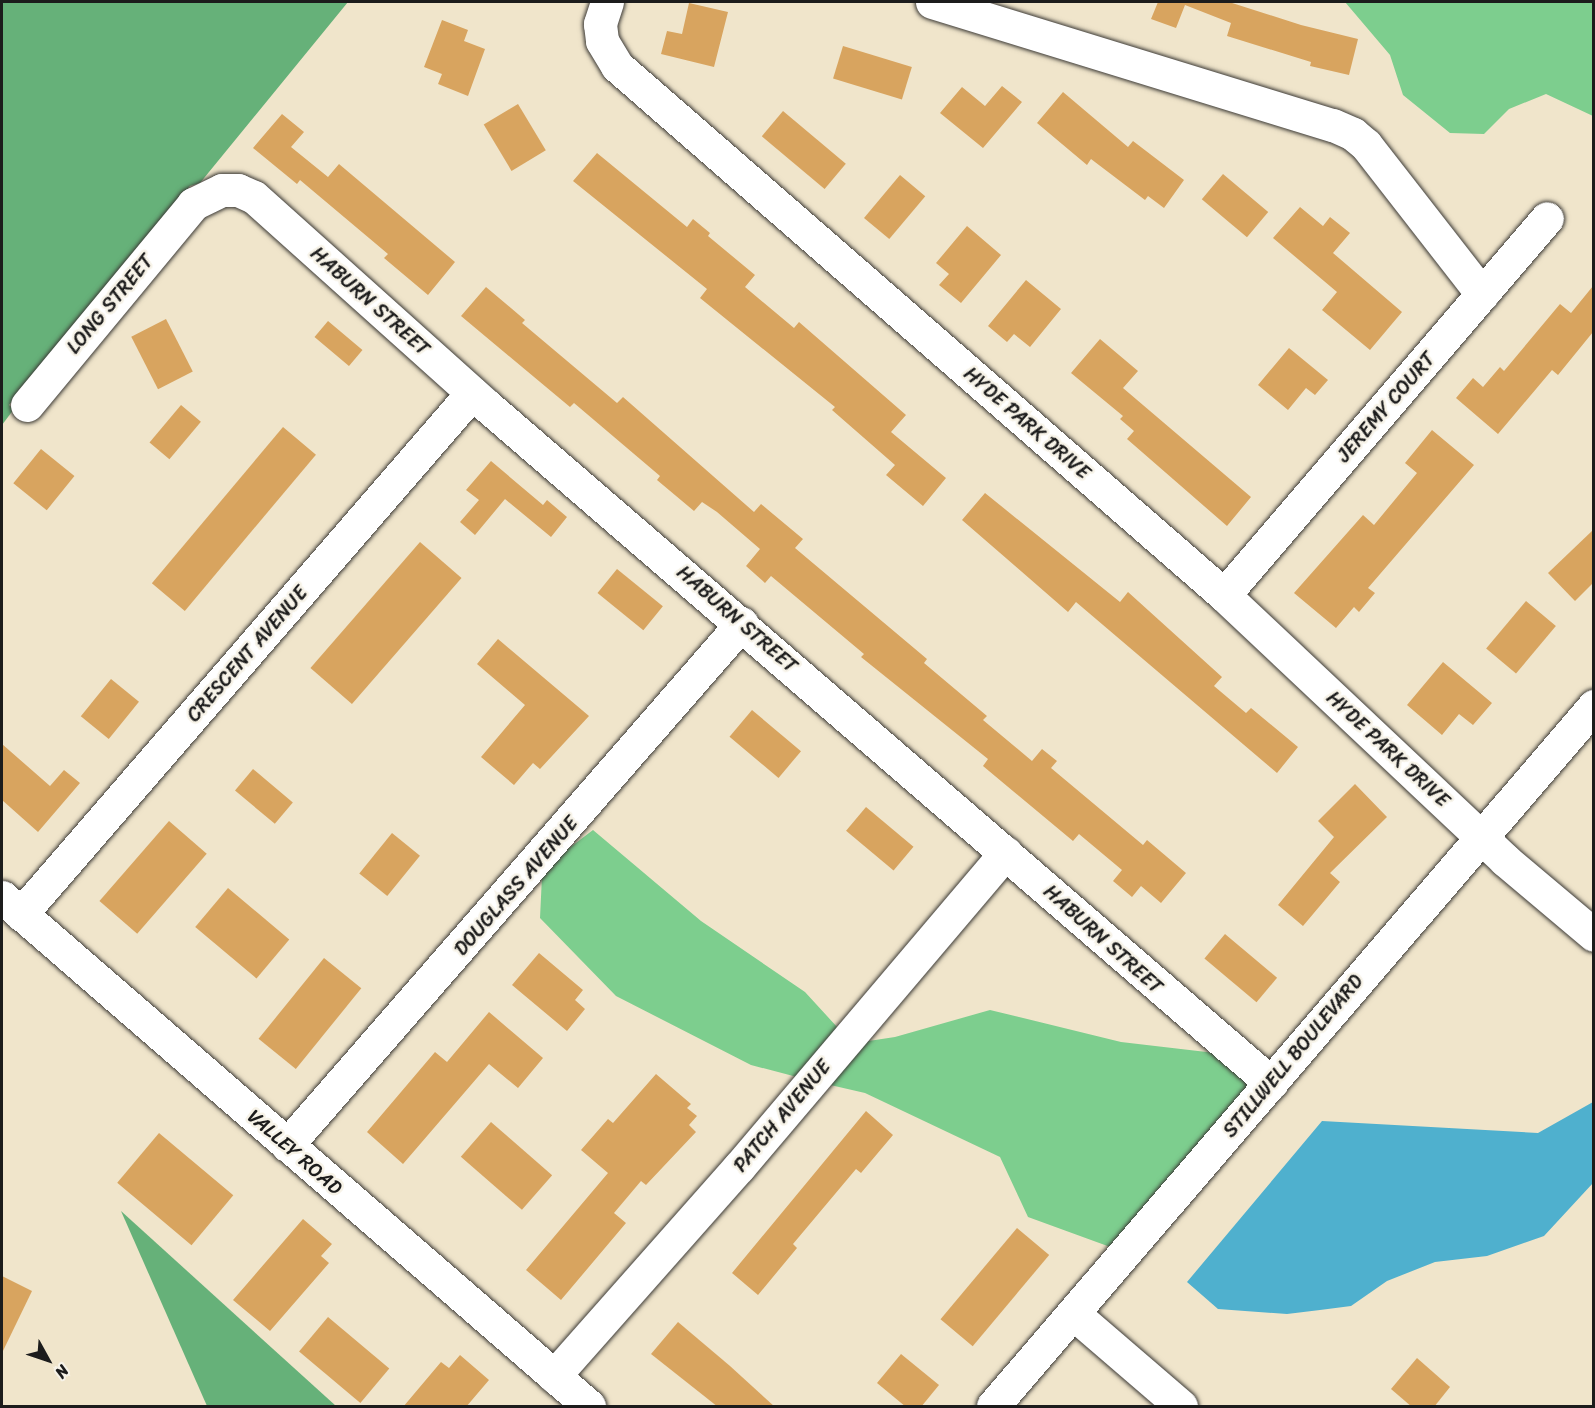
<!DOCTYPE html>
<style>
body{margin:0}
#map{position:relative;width:1595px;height:1408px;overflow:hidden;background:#f0e5cb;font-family:Sriracha,sans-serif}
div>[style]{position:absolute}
.green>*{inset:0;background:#7dce8e}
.forest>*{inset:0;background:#66b179}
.water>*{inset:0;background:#4fb0ce}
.building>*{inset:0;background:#d8a45f;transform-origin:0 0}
.roads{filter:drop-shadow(0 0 2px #3c3a36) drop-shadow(0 0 2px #3c3a36)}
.minor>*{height:33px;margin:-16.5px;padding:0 16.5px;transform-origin:16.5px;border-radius:16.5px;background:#fff}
span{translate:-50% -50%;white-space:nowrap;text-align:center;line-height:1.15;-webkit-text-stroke:5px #f7f3e8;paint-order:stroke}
.street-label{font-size:20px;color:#1c1c1c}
.frame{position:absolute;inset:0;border:3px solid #1c1c1c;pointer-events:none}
.north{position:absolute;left:18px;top:1330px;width:60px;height:60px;-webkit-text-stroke:4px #f7f3e8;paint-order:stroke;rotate:130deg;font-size:16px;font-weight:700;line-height:24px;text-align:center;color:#1c1c1c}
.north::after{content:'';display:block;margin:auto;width:21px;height:27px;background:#1c1c1c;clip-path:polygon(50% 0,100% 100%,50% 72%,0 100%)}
</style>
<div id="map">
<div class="green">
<div style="clip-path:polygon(1345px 2px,1593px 2px,1593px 116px,1546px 94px,1509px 109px,1484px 134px,1450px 133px,1403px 95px,1390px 55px)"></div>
<div style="clip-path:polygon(593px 830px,701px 921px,805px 992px,838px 1028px,797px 1077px,751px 1065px,616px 996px,540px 918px,542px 876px,564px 852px)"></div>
<div style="clip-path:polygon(990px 1010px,1121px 1042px,1215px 1053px,1252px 1084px,1113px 1248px,1028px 1217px,1000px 1157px,865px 1093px,826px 1084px,862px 1042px,895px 1037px)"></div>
</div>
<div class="forest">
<div style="clip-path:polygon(2px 2px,348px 2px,200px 183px,190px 186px,9px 405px,14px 409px,2px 425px)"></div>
<div style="clip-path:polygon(121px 1211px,336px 1406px,207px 1406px)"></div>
</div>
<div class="water">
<div style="clip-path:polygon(1593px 1102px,1593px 1183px,1544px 1236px,1487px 1256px,1435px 1262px,1387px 1281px,1351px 1306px,1320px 1310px,1287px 1314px,1218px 1309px,1187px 1282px,1322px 1121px,1538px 1133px)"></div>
</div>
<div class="building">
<div style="clip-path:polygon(1158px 2px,1229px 2px,1301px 25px,1358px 39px,1349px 75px,1310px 66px,1311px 62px,1227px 36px,1231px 23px,1185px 5px,1176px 28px,1151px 19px)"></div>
<div style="clip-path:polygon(689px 3px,728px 12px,714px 67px,661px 54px,667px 31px,682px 34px)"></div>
<div style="clip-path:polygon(442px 20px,468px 30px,464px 41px,485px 49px,468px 96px,438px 84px,442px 74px,424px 67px)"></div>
<div style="left:843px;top:46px;width:72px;height:34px;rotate:17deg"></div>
<div style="clip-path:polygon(1002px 86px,1022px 102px,983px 148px,940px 113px,962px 87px,985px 106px)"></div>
<div style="clip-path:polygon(1063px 92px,1128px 147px,1133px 141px,1184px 180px,1164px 208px,1148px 196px,1145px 200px,1091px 159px,1087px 165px,1037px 123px)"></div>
<div style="left:518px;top:104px;width:54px;height:40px;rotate:59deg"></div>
<div style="left:783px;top:111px;width:82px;height:33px;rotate:40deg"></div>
<div style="clip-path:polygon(282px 114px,304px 132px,291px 147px,328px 177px,339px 164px,455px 262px,428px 295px,384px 258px,388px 254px,300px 180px,297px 184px,253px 148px)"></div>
<div style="clip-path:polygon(597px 153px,687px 227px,693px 219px,710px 233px,708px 236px,755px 275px,745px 287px,794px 328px,799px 322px,906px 415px,891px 432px,946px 478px,923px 506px,886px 475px,895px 465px,832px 410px,835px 407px,700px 298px,707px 289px,573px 181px)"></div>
<div style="left:1223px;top:174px;width:59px;height:33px;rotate:40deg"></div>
<div style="left:900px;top:175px;width:33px;height:56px;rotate:40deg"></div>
<div style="clip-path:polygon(1300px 207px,1323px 226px,1330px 217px,1350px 233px,1333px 253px,1402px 312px,1370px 350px,1322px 310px,1337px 292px,1273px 238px)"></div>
<div style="clip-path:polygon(967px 226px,1001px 255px,961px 303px,939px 285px,949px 274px,936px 263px)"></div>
<div style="clip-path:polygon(1026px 280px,1061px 309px,1030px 347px,1014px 334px,1007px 342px,988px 326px)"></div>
<div style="clip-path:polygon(1593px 286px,1593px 332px,1558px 375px,1552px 370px,1498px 434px,1456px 398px,1473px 378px,1483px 387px,1500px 367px,1504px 371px,1560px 304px,1571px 313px)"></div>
<div style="clip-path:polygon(486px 287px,525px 320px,522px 323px,617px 403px,623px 397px,754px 512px,761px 504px,803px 539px,795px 548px,927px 659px,924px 663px,987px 716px,983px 720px,1032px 761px,1042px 749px,1057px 761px,1051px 768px,1143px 845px,1147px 840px,1186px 873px,1161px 903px,1141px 886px,1132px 897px,1113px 881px,1122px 870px,1079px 834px,1073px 841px,983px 766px,988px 759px,861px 657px,864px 654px,771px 576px,765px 583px,746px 566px,760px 549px,717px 512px,702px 502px,694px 511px,657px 480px,660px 476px,574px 403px,570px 407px,461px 316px)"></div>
<div style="left:166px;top:319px;width:59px;height:39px;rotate:63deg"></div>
<div style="left:328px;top:321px;width:45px;height:21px;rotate:40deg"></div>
<div style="clip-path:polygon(1100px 339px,1138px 371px,1123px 388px,1251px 497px,1227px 526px,1127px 439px,1134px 431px,1120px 419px,1123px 416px,1071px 373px)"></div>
<div style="clip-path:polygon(1289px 348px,1328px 380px,1315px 395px,1306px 388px,1288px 410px,1258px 385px)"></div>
<div style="left:181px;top:405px;width:26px;height:49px;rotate:40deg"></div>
<div style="left:283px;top:427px;width:43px;height:204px;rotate:40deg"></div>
<div style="clip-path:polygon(1432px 430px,1474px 465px,1368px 588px,1375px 593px,1359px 612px,1354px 607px,1336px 628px,1294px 593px,1363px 515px,1374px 525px,1417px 473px,1405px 463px)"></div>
<div style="left:41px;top:449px;width:43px;height:44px;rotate:39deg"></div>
<div style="clip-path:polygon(491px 461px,543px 505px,547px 500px,567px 517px,551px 537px,505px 499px,475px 535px,460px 522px,479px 500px,466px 490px)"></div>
<div style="clip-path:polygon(985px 493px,1120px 602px,1128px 592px,1222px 677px,1214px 686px,1246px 713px,1251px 708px,1298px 747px,1277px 773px,1076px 602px,1068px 612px,962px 520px)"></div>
<div style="clip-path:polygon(1593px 530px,1593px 583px,1575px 601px,1548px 573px)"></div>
<div style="left:420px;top:542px;width:55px;height:167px;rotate:41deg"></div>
<div style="left:617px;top:569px;width:59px;height:31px;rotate:39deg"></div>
<div style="left:1526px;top:601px;width:39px;height:62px;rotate:40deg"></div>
<div style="clip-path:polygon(498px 639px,589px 716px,540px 769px,533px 763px,514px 785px,481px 757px,525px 705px,477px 664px)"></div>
<div style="clip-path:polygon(1443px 662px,1492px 703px,1473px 725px,1459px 714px,1442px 735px,1407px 705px)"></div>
<div style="left:111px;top:679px;width:36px;height:48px;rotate:39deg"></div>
<div style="left:752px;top:710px;width:64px;height:35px;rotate:40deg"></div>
<div style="clip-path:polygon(2px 744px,50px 786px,64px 770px,80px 783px,38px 832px,2px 800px)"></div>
<div style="left:253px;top:769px;width:52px;height:28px;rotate:40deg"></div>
<div style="clip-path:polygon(1355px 784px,1387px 817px,1330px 873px,1340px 882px,1303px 926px,1278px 905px,1334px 837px,1318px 821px)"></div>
<div style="left:866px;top:807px;width:62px;height:31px;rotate:40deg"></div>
<div style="left:169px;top:821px;width:50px;height:106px;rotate:41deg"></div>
<div style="left:392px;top:833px;width:36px;height:52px;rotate:39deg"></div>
<div style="left:228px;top:888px;width:80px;height:51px;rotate:40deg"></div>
<div style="left:1225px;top:934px;width:68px;height:32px;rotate:40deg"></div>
<div style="clip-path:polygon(539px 953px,583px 990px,575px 1000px,585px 1009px,567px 1031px,512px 985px)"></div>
<div style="left:324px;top:958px;width:48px;height:104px;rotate:39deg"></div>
<div style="clip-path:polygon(489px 1012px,543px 1058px,518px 1088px,489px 1064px,403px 1164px,367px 1132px,435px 1052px,447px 1062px)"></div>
<div style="clip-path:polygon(656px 1074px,691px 1104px,687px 1108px,697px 1116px,689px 1125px,696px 1132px,646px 1185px,641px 1181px,614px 1213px,626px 1223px,561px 1300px,526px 1270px,608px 1173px,581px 1150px,608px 1119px,613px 1123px)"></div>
<div style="clip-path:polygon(866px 1111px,893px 1135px,861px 1173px,856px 1169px,793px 1244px,797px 1248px,758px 1295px,732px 1273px)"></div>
<div style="left:491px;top:1122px;width:81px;height:46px;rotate:41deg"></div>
<div style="left:159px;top:1133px;width:97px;height:65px;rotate:40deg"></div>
<div style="clip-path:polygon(303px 1219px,332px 1244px,321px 1256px,329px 1263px,270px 1331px,233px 1300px)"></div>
<div style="left:1017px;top:1228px;width:42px;height:119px;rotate:40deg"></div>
<div style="clip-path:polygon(2px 1276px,32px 1291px,2px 1353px)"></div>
<div style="left:328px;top:1317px;width:80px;height:45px;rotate:40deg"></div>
<div style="clip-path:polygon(678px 1322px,730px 1366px,775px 1407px,718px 1407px,651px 1354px)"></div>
<div style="clip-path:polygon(901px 1354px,939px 1385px,921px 1407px,906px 1407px,877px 1383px)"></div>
<div style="clip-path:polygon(460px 1355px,489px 1380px,466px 1407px,403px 1407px,441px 1362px,449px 1368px)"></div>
<div style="clip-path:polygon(1417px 1358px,1450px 1387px,1434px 1407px,1412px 1407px,1391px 1389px)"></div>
</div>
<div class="roads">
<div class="minor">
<div style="left:607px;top:2px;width:23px;rotate:108deg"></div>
<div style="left:600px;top:24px;width:17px;rotate:83deg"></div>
<div style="left:602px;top:41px;width:29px;rotate:59deg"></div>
<div style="left:617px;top:66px;width:805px;rotate:41.07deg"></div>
<div style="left:1224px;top:595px;width:386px;rotate:43.3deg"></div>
<div style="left:1505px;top:860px;width:116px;rotate:40.1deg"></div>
<div style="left:932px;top:2px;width:419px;rotate:17.1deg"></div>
<div style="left:1333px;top:125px;width:22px;rotate:24deg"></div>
<div style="left:1353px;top:134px;width:17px;rotate:40deg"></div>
<div style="left:1366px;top:145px;width:189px;rotate:52.1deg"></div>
<div style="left:27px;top:405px;width:261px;rotate:-50.4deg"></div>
<div style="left:193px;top:204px;width:32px;rotate:-26deg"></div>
<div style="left:222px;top:190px;width:16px"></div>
<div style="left:238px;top:190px;width:17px;rotate:24deg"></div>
<div style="left:254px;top:197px;width:313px;rotate:41.9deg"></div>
<div style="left:487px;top:406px;width:1036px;rotate:40.81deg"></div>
<div style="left:1224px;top:595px;width:496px;rotate:-49.4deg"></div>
<div style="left:2px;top:897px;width:777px;rotate:40.93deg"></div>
<div style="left:21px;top:914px;width:689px;rotate:-49.12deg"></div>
<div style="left:287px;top:1145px;width:692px;rotate:-48.92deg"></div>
<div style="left:1074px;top:1314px;width:141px;rotate:40.7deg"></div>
<div style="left:554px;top:1376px;width:279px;rotate:-48.5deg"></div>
<div style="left:739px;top:1167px;width:412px;rotate:-49.7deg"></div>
<div style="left:993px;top:1406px;width:923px;rotate:-49.35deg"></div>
</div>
</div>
<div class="street-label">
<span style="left:370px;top:301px;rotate:42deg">HABURN STREET</span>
<span style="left:110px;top:304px;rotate:-50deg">LONG STREET</span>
<span style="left:1386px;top:407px;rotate:-49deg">JEREMY COURT</span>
<span style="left:1027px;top:423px;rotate:41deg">HYDE PARK DRIVE</span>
<span style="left:737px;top:619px;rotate:41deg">HABURN STREET</span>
<span style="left:247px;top:654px;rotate:-49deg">CRESCENT AVENUE</span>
<span style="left:1388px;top:749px;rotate:43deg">HYDE PARK DRIVE</span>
<span style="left:516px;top:886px;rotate:-49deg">DOUGLASS AVENUE</span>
<span style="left:1103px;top:939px;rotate:42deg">HABURN STREET</span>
<span style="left:1293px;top:1056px;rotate:-50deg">STILLWELL BOULEVARD</span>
<span style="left:782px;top:1116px;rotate:-50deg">PATCH AVENUE</span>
<span style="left:295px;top:1152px;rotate:41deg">VALLEY ROAD</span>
</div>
<div class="frame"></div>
<div class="north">N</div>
</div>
